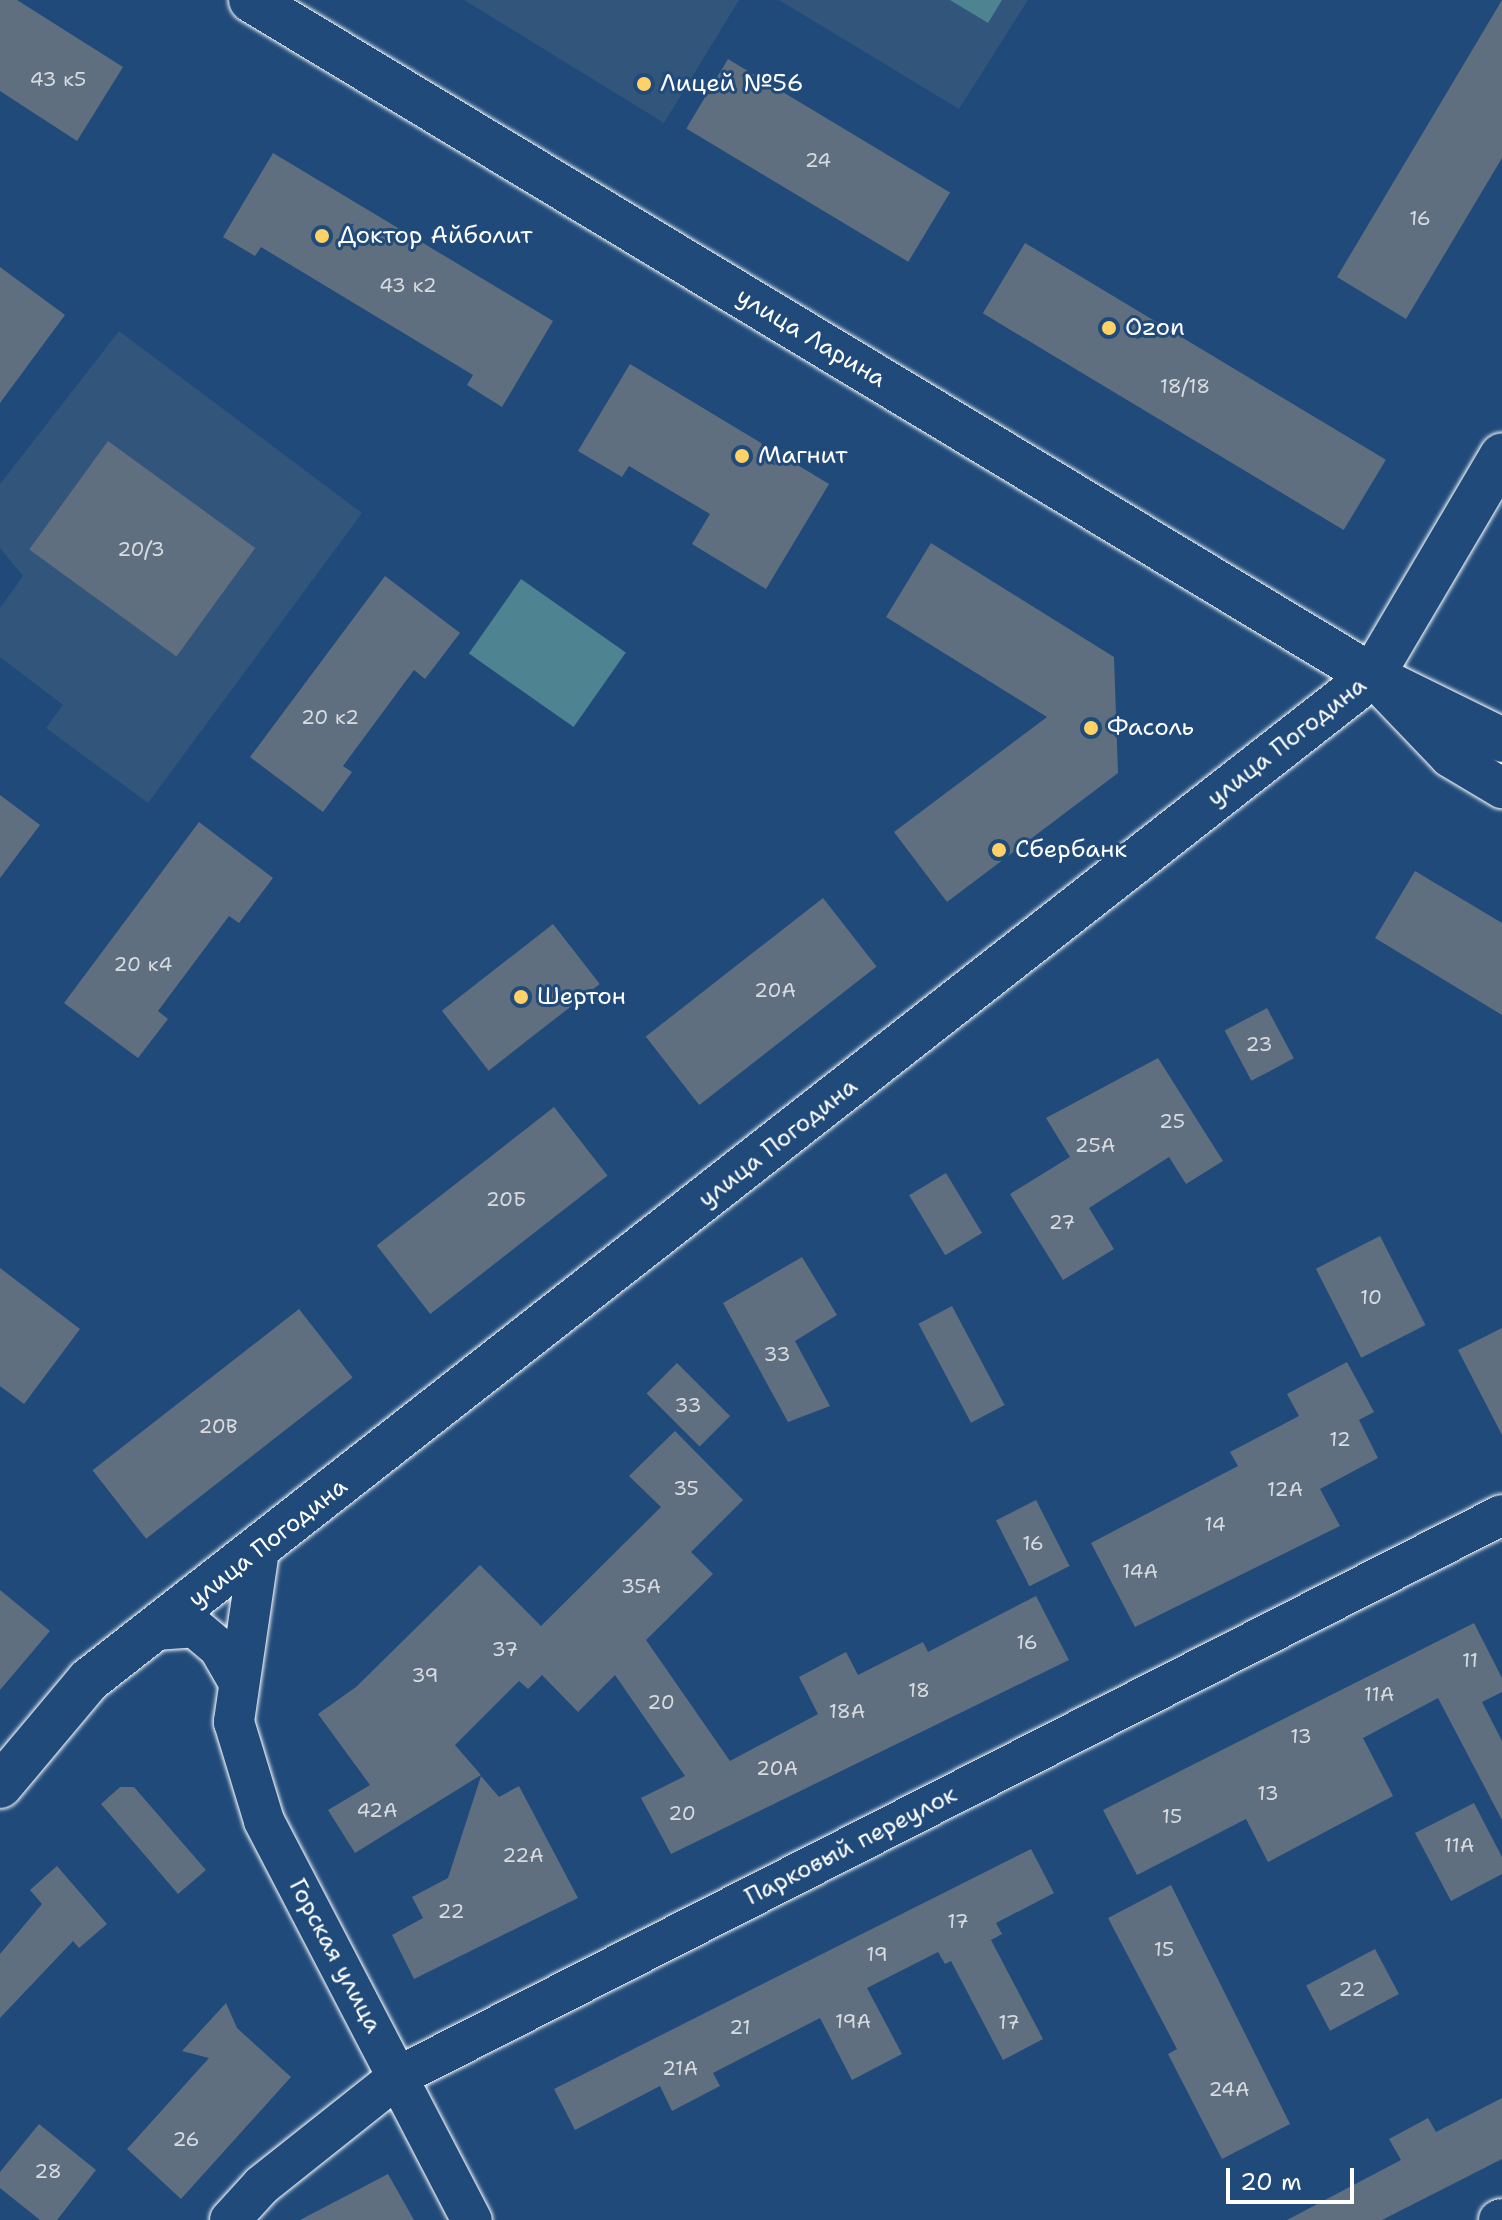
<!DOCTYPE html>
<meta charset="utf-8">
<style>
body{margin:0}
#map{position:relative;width:1502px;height:2220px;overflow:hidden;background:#1f4a7a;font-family:"Shantell Sans",sans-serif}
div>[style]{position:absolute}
.built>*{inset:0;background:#32557c}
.green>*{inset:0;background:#4e8391;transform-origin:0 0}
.building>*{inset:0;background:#606f80;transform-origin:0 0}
.roads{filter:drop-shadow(0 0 2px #fff) drop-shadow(0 0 2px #fff)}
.minor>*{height:40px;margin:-20px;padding:0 20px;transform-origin:20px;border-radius:20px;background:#1f4a7a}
.tertiary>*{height:44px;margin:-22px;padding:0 22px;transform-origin:22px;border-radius:22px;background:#1f4a7a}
.secondary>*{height:44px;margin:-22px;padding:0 22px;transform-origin:22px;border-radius:22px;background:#1f4a7a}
.dots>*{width:22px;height:22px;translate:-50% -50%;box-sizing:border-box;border:4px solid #1f4a7a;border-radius:50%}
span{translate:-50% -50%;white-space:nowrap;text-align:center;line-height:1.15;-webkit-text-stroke:6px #1f4a7a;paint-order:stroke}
.number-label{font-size:20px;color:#d7dbdf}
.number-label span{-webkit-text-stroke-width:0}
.poi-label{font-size:24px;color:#fff}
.left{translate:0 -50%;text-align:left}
.street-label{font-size:24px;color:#fff}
.scale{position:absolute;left:1226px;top:2168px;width:128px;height:36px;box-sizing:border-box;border:4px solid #fff;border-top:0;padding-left:10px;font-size:24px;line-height:28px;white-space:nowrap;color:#fff;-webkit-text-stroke:6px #1f4a7a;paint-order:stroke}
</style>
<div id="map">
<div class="built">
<div style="clip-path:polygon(464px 0,739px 0,664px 123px)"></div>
<div style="clip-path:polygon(779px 0,1028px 0,959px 109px)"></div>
<div style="clip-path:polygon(119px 331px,362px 513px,148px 803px,46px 728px,63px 705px,0 657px,0 608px,23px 576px,0 548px,0 484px)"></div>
</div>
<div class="green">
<div style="clip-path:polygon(950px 0,1002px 0,988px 23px)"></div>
<div style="left:521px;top:579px;width:128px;height:91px;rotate:35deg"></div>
</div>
<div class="building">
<div style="clip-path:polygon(0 0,17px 0,123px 67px,77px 141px,0 91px)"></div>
<div style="clip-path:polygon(1502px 0,1502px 158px,1406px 319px,1337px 277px)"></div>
<div style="left:728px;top:59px;width:259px;height:81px;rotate:31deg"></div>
<div style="clip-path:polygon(273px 153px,553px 321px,502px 407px,467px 385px,473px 375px,261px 247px,255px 256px,223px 237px)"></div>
<div style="left:1025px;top:243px;width:421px;height:82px;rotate:31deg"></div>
<div style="clip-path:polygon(0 267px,65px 315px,0 403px)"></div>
<div style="clip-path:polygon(630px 364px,829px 484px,766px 589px,692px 544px,710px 514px,629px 466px,622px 477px,578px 451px)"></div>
<div style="left:108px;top:441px;width:182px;height:134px;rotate:36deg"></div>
<div style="clip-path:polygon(931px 543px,1114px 657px,1118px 773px,947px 902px,894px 832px,1047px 717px,886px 617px)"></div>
<div style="clip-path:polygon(385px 576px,460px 633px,425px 679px,414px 670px,343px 766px,352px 772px,323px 812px,250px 757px)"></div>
<div style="clip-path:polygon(0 795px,40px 825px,0 878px)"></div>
<div style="clip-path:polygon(199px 822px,273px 878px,239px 923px,229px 916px,158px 1011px,168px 1019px,138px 1058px,64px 1003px)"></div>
<div style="clip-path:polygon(1415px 871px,1502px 923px,1502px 1015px,1375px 938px)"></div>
<div style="left:823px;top:898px;width:87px;height:225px;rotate:52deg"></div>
<div style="left:553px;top:924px;width:76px;height:141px;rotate:52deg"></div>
<div style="left:1267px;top:1008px;width:57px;height:48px;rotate:62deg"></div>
<div style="clip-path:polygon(1158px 1058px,1223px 1161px,1186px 1184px,1169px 1157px,1089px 1208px,1114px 1249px,1063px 1280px,1010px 1194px,1070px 1157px,1046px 1118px)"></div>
<div style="left:554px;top:1107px;width:87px;height:225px;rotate:52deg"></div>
<div style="left:946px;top:1173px;width:70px;height:43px;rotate:59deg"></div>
<div style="left:1380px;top:1236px;width:100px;height:72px;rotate:63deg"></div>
<div style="clip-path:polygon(802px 1257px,837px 1315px,795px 1341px,830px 1406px,788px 1422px,723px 1303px)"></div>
<div style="clip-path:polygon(0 1268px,80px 1329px,24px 1404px,0 1386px)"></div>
<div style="left:952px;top:1306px;width:112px;height:38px;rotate:62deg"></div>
<div style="left:299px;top:1309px;width:87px;height:262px;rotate:52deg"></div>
<div style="clip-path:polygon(1502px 1328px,1502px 1435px,1458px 1350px)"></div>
<div style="clip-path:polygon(1347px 1362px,1374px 1412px,1359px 1420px,1378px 1458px,1320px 1489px,1340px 1526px,1135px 1627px,1091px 1543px,1238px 1466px,1230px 1452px,1299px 1416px,1287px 1394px)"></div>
<div style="left:677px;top:1363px;width:75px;height:43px;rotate:45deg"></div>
<div style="clip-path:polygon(675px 1431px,743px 1500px,691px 1552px,713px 1574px,646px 1640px,730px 1761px,818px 1714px,799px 1677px,846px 1652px,858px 1675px,923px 1642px,928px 1652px,1036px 1596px,1069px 1660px,671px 1854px,641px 1798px,685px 1776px,615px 1675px,578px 1712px,542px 1675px,528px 1689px,519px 1681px,455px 1745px,481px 1775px,355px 1853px,328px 1810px,370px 1785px,318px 1714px,356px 1687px,480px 1565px,541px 1626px,661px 1507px,629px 1476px)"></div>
<div style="left:1036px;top:1500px;width:74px;height:45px;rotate:63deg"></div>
<div style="clip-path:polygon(0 1590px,50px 1631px,0 1690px)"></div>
<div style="clip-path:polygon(1474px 1623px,1502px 1678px,1502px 1692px,1482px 1702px,1502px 1741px,1502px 1820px,1438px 1698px,1363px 1738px,1393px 1796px,1268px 1862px,1246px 1819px,1137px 1875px,1103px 1810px)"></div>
<div style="clip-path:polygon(481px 1776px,499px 1797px,519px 1786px,578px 1898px,414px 1979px,392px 1935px,423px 1918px,412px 1897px,448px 1878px)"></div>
<div style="clip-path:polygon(120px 1787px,134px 1787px,206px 1870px,178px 1894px,101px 1804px)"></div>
<div style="clip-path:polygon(1474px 1803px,1502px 1857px,1502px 1874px,1451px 1901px,1415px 1833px)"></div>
<div style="clip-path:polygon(1031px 1849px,1054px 1893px,996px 1923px,1002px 1934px,991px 1940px,1043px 2039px,1003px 2060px,951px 1961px,945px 1964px,938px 1952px,867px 1988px,902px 2054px,852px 2080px,820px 2018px,713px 2073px,720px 2086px,672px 2111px,660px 2086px,575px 2130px,554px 2089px)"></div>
<div style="clip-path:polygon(57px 1866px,107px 1924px,79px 1948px,73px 1941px,0 2018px,0 1954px,42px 1904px,30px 1890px)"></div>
<div style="clip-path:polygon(1171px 1885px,1290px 2124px,1222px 2159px,1168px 2054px,1177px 2049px,1108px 1918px)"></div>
<div style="left:1375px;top:1949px;width:51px;height:78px;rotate:62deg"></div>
<div style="clip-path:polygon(226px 2003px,237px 2028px,291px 2077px,181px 2199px,127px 2149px,209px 2058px,182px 2051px)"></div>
<div style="clip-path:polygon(1502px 2098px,1502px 2159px,1382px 2220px,1287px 2220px,1401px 2160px,1389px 2139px,1428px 2118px,1436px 2132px)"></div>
<div style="clip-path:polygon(39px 2124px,96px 2170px,57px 2220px,40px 2220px,0 2188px,0 2172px)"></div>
<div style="clip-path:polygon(388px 2174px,414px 2220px,300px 2220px)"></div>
</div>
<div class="roads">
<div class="minor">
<div style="left:1380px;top:684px;width:101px;rotate:46.2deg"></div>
<div style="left:1450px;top:757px;width:61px;rotate:30.8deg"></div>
<div style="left:259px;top:1550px;width:174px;rotate:98.3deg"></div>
<div style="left:234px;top:1722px;width:103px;rotate:73.1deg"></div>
<div style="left:264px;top:1821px;width:450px;rotate:62.5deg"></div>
<div style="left:155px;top:1630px;width:39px;rotate:-4deg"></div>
<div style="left:194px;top:1627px;width:33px;rotate:40deg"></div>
<div style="left:219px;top:1648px;width:38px;rotate:60deg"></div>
<div style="left:230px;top:2220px;width:47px;rotate:-47.6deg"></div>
<div style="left:262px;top:2185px;width:175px;rotate:-38.5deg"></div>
<div style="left:399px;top:2076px;width:1237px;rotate:-26.96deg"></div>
<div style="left:1499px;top:2220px;width:3px;rotate:-18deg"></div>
</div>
<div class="tertiary">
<div style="left:0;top:1786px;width:138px;rotate:-50deg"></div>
<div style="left:89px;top:1680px;width:1629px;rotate:-38.04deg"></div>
<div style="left:1372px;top:676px;width:256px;rotate:-59.5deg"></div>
</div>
<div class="secondary">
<div style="left:251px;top:0;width:1309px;rotate:31.09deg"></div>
<div style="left:1372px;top:676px;width:145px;rotate:26.2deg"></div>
</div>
</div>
<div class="dots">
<div style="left:644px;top:84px;background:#ffd166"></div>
<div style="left:322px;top:236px;background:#ffd166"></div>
<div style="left:1109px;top:328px;background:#ffd166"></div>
<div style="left:742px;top:456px;background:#ffd166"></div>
<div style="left:1091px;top:728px;background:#ffd166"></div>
<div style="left:999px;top:850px;background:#ffd166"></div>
<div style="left:521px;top:997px;background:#ffd166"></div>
</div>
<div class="number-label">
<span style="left:58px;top:79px">43 к5</span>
<span style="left:818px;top:160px">24</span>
<span style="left:1420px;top:218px">16</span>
<span style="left:408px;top:285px">43 к2</span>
<span style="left:1185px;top:386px">18/18</span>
<span style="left:141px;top:549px">20/3</span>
<span style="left:330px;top:717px">20 к2</span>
<span style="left:143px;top:964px">20 к4</span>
<span style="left:775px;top:990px">20А</span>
<span style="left:1259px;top:1044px">23</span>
<span style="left:1172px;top:1121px">25</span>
<span style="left:1095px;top:1145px">25А</span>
<span style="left:506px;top:1199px">20Б</span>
<span style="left:1062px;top:1222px">27</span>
<span style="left:1371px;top:1297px">10</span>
<span style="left:777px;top:1354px">33</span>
<span style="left:688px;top:1405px">33</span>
<span style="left:218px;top:1426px">20В</span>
<span style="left:1340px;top:1439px">12</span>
<span style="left:686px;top:1488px">35</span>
<span style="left:1285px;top:1489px">12А</span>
<span style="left:1215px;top:1524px">14</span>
<span style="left:1033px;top:1543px">16</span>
<span style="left:1140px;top:1571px">14А</span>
<span style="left:641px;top:1586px">35А</span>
<span style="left:1027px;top:1642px">16</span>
<span style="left:505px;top:1649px">37</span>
<span style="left:1470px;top:1660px">11</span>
<span style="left:425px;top:1675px">39</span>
<span style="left:919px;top:1690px">18</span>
<span style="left:1379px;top:1694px">11А</span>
<span style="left:661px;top:1702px">20</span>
<span style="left:847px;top:1711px">18А</span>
<span style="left:1301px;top:1736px">13</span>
<span style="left:777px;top:1768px">20А</span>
<span style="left:1268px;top:1793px">13</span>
<span style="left:377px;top:1810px">42А</span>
<span style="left:682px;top:1813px">20</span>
<span style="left:1172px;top:1816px">15</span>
<span style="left:1459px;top:1845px">11А</span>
<span style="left:523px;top:1855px">22А</span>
<span style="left:451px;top:1911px">22</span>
<span style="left:958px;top:1921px">17</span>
<span style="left:1164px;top:1949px">15</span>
<span style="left:877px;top:1954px">19</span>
<span style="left:1352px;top:1989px">22</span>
<span style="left:853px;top:2021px">19А</span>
<span style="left:1009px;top:2022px">17</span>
<span style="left:740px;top:2027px">21</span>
<span style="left:680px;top:2068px">21А</span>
<span style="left:1229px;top:2089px">24А</span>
<span style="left:186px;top:2139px">26</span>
<span style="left:48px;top:2171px">28</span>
</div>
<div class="poi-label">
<span class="left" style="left:660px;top:84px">Лицей №56</span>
<span class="left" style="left:338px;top:236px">Доктор Айболит</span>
<span class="left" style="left:1125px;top:328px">Ozon</span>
<span class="left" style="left:758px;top:456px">Магнит</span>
<span class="left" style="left:1107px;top:728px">Фасоль</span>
<span class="left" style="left:1015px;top:850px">Сбербанк</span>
<span class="left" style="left:537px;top:997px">Шертон</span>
</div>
<div class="street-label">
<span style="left:811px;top:338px;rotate:31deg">улица Ларина</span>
<span style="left:1287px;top:742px;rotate:-38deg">улица Погодина</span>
<span style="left:778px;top:1143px;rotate:-38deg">улица Погодина</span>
<span style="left:268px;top:1543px;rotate:-38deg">улица Погодина</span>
<span style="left:851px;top:1846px;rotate:-27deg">Парковый переулок</span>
<span style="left:335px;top:1956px;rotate:62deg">Горская улица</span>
</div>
<div class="scale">20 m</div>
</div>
